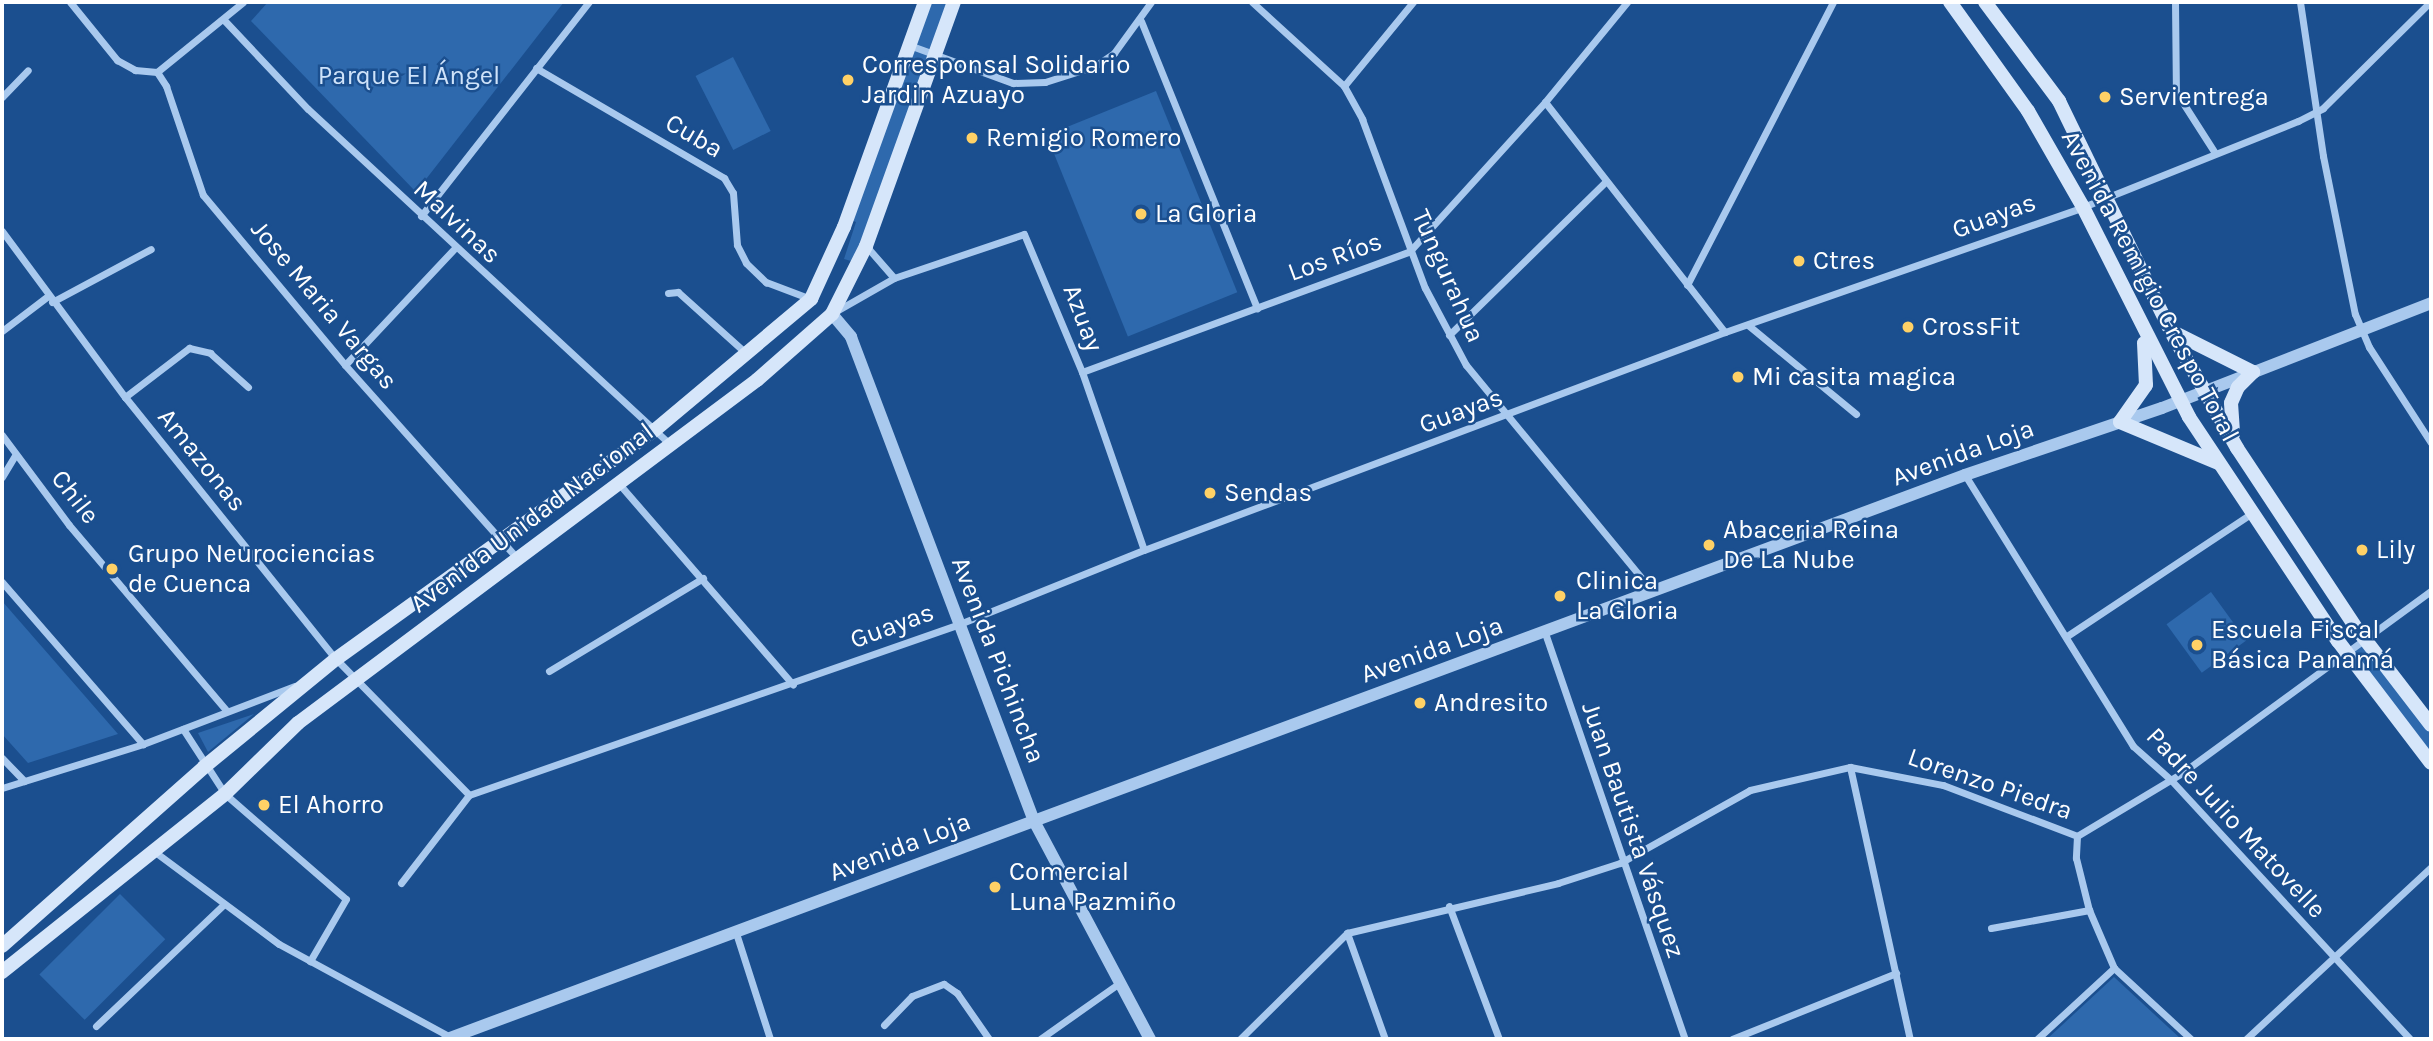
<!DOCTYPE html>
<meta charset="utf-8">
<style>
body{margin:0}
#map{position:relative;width:2433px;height:1041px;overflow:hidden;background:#1b4f8f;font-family:Karla,sans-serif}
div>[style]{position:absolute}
.green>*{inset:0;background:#2e69ad;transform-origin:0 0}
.minor>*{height:7px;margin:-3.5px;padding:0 3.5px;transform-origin:3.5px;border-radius:3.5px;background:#a9c9ee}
.tertiary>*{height:12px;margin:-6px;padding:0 6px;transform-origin:6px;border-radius:6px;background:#a9c9ee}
.secondary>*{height:14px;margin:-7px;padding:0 7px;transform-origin:7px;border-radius:7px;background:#d6e6fa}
.dots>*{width:19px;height:19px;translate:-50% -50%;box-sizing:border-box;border:4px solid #1b4f8f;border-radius:50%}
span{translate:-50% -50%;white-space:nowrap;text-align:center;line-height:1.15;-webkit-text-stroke:5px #1b4f8f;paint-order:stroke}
.poi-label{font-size:26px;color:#fff}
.left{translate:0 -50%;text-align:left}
.park-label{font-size:26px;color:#cfe3fa}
.street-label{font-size:26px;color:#fff}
.frame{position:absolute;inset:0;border:4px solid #fff;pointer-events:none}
</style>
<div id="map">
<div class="green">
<div style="clip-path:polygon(268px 2px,564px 2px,416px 192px,251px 21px)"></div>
<div style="clip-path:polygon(928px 2px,952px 2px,934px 52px,912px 45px)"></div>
<div style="clip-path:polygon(909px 45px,935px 54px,858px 263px,844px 259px,856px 222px,847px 218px)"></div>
<div style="left:733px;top:57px;width:83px;height:42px;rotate:63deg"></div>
<div style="left:1156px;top:91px;width:217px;height:118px;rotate:68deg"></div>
<div style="left:2211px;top:592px;width:60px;height:55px;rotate:54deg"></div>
<div style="clip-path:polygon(2px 601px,118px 734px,28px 763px,2px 734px)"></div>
<div style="clip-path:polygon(2366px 641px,2431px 725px,2431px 762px,2348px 654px)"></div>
<div style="clip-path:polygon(254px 714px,208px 752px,198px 733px)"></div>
<div style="left:120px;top:894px;width:64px;height:114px;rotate:45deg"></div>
<div style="clip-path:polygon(2114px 977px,2181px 1039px,2047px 1039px)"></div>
</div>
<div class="minor">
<div style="left:70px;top:2px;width:75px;rotate:51deg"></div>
<div style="left:117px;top:60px;width:21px;rotate:29deg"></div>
<div style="left:135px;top:70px;width:22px;rotate:5deg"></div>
<div style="left:157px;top:72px;width:111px;rotate:-39.1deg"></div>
<div style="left:1252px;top:2px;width:125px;rotate:42.4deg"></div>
<div style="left:1344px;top:86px;width:38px;rotate:61deg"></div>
<div style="left:1362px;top:119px;width:180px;rotate:69.6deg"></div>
<div style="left:1425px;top:288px;width:87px;rotate:62deg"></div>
<div style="left:1466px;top:365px;width:294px;rotate:50.5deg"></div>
<div style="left:2175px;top:2px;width:90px;rotate:89.4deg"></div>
<div style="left:2176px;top:92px;width:72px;rotate:57.4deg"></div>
<div style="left:2300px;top:2px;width:156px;rotate:81.5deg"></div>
<div style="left:2323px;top:156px;width:161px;rotate:78.6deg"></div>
<div style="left:2355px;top:314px;width:36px;rotate:67deg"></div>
<div style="left:2369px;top:347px;width:114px;rotate:57.1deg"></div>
<div style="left:224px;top:20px;width:122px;rotate:46.7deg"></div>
<div style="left:308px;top:109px;width:493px;rotate:42.8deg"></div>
<div style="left:1141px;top:21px;width:310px;rotate:68deg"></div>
<div style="left:909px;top:45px;width:111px;rotate:20.1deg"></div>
<div style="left:1013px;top:83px;width:32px;rotate:-2deg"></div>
<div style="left:1045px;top:82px;width:52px;rotate:-17.7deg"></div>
<div style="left:1095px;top:66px;width:23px;rotate:-34deg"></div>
<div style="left:1114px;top:53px;width:63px;rotate:-54deg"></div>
<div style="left:536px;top:68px;width:218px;rotate:30.3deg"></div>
<div style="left:724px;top:178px;width:17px;rotate:59deg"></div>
<div style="left:733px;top:193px;width:52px;rotate:85.6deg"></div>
<div style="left:737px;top:245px;width:20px;rotate:63deg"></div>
<div style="left:746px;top:263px;width:28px;rotate:44deg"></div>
<div style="left:766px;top:282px;width:48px;rotate:20.7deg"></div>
<div style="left:157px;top:72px;width:17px;rotate:57deg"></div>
<div style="left:166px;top:86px;width:115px;rotate:71.3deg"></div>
<div style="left:203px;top:195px;width:222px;rotate:50.1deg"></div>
<div style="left:345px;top:365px;width:260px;rotate:48.3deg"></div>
<div style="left:1344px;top:86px;width:109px;rotate:-50.6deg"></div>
<div style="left:2px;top:97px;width:37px;rotate:-46deg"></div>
<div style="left:1545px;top:102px;width:292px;rotate:52deg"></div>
<div style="left:421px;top:216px;width:272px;rotate:-51.9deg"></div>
<div style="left:2px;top:231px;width:207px;rotate:53.5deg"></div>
<div style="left:125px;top:397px;width:336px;rotate:51.2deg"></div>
<div style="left:336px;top:659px;width:190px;rotate:45.6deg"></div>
<div style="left:867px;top:247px;width:41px;rotate:48.9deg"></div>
<div style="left:1687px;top:285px;width:318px;rotate:-62.7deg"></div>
<div style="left:668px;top:293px;width:10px;rotate:-6deg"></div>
<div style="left:678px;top:292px;width:94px;rotate:42deg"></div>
<div style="left:52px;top:302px;width:112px;rotate:-28.2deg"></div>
<div style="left:838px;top:310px;width:64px;rotate:-29.7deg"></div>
<div style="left:894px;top:278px;width:137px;rotate:-18.7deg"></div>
<div style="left:1024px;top:234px;width:150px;rotate:67.2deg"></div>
<div style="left:1082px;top:372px;width:188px;rotate:70.8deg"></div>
<div style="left:1748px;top:325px;width:140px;rotate:39.5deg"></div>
<div style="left:2px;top:331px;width:58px;rotate:-37.3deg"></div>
<div style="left:1449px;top:335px;width:220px;rotate:-44.4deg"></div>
<div style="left:345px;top:365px;width:159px;rotate:-46.8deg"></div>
<div style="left:1082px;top:372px;width:350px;rotate:-20.2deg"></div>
<div style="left:1410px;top:251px;width:201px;rotate:-47.8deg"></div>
<div style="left:1545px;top:102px;width:129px;rotate:-50.6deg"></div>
<div style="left:125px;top:397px;width:81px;rotate:-37.4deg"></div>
<div style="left:189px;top:348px;width:22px;rotate:13deg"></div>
<div style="left:210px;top:353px;width:51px;rotate:41.8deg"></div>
<div style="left:2px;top:435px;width:112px;rotate:53.3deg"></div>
<div style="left:69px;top:525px;width:244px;rotate:49.7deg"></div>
<div style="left:1965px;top:475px;width:319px;rotate:58.2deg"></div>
<div style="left:2133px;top:746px;width:51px;rotate:41.8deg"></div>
<div style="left:2171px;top:780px;width:352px;rotate:47.3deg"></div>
<div style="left:2px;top:477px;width:26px;rotate:-59deg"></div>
<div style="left:620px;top:485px;width:264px;rotate:49.1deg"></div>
<div style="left:2px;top:582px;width:215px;rotate:49deg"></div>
<div style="left:1545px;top:633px;width:429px;rotate:71deg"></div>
<div style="left:2067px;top:636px;width:222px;rotate:-33.6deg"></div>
<div style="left:549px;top:671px;width:180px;rotate:-31.1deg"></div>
<div style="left:183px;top:729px;width:77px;rotate:57.1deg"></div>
<div style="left:225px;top:794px;width:160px;rotate:41deg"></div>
<div style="left:346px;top:899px;width:72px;rotate:120.1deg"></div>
<div style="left:2px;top:758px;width:32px;rotate:46deg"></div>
<div style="left:1850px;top:767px;width:279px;rotate:77.6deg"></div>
<div style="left:2px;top:788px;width:148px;rotate:-17.3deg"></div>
<div style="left:143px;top:744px;width:163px;rotate:-20.9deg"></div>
<div style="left:469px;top:795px;width:517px;rotate:-19.21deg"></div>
<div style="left:957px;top:625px;width:201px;rotate:-21.9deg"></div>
<div style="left:1144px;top:550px;width:621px;rotate:-20.57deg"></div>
<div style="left:1725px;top:332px;width:379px;rotate:-19.2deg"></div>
<div style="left:2083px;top:207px;width:232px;rotate:-21.8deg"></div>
<div style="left:2298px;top:121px;width:28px;rotate:-27deg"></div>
<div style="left:2323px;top:108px;width:151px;rotate:-44.7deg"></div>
<div style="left:2077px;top:836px;width:22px;rotate:93deg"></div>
<div style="left:2076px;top:858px;width:54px;rotate:76deg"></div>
<div style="left:2089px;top:910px;width:63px;rotate:66.7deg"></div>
<div style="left:2114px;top:968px;width:105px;rotate:42.7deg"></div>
<div style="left:155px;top:852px;width:154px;rotate:36.6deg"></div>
<div style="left:279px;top:944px;width:195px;rotate:28.5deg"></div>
<div style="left:401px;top:883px;width:111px;rotate:-52.3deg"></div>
<div style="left:1449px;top:906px;width:142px;rotate:69.4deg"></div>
<div style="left:1991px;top:928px;width:100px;rotate:-10.4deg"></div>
<div style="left:736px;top:933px;width:111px;rotate:72.2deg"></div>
<div style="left:1347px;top:933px;width:113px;rotate:70.3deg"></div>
<div style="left:884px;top:1025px;width:40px;rotate:-46deg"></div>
<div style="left:912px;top:996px;width:34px;rotate:-21deg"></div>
<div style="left:944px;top:984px;width:16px;rotate:35deg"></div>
<div style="left:957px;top:993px;width:56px;rotate:55.2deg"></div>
<div style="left:96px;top:1026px;width:177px;rotate:-43.6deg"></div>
<div style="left:1040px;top:1039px;width:95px;rotate:-35.2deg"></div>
<div style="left:1240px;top:1039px;width:151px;rotate:-44.7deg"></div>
<div style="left:1347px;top:933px;width:217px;rotate:-13.3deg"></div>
<div style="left:1558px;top:883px;width:65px;rotate:-17.9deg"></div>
<div style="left:1620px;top:863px;width:149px;rotate:-29.3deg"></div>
<div style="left:1750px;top:790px;width:103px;rotate:-13deg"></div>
<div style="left:1850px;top:767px;width:95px;rotate:11deg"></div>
<div style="left:1943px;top:785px;width:143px;rotate:20.8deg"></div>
<div style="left:2077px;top:836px;width:122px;rotate:-31deg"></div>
<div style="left:2182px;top:773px;width:308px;rotate:-36.2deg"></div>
<div style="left:1732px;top:1039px;width:177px;rotate:-21.9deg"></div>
<div style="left:2037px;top:1039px;width:105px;rotate:-42.7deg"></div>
<div style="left:2246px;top:1039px;width:253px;rotate:-42.9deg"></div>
</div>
<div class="tertiary">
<div style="left:832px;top:314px;width:30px;rotate:50deg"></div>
<div style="left:851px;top:337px;width:517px;rotate:69.29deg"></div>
<div style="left:1034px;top:821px;width:247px;rotate:62deg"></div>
<div style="left:447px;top:1039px;width:1619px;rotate:-20.38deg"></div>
<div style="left:1965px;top:475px;width:208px;rotate:-18.8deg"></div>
<div style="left:2162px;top:408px;width:289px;rotate:-21.3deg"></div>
</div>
<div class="secondary">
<div style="left:1950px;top:2px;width:134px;rotate:54.4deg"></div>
<div style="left:2028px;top:111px;width:111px;rotate:60.2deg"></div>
<div style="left:2083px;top:207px;width:235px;rotate:63.2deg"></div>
<div style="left:2189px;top:417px;width:269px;rotate:56.4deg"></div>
<div style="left:2338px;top:641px;width:153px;rotate:52.7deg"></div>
<div style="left:1985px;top:2px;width:124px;rotate:53.2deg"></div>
<div style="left:2059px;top:101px;width:254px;rotate:64.1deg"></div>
<div style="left:2170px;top:330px;width:136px;rotate:60.4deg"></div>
<div style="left:2237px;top:448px;width:217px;rotate:56.5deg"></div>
<div style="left:2357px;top:629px;width:121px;rotate:52.4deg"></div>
<div style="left:2171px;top:331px;width:92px;rotate:26.6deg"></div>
<div style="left:2253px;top:372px;width:21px;rotate:135deg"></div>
<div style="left:2238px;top:387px;width:17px;rotate:114deg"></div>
<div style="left:2231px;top:403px;width:31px;rotate:86deg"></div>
<div style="left:2144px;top:343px;width:42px;rotate:87.3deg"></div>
<div style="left:2146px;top:385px;width:45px;rotate:125.1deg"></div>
<div style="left:2120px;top:422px;width:106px;rotate:22.7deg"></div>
<div style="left:2px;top:946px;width:270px;rotate:-41.5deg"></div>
<div style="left:204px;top:767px;width:171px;rotate:-39.3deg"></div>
<div style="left:336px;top:659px;width:393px;rotate:-35.7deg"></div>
<div style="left:655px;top:430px;width:204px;rotate:-40deg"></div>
<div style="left:811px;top:299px;width:79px;rotate:-65.4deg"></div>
<div style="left:844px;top:227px;width:239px;rotate:-70.2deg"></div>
<div style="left:2px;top:972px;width:285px;rotate:-38.6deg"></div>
<div style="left:225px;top:794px;width:102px;rotate:-44.2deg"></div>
<div style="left:298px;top:723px;width:573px;rotate:-36.77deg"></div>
<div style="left:757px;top:380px;width:100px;rotate:-41.3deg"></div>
<div style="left:832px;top:314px;width:76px;rotate:-63.4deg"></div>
<div style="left:866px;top:246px;width:259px;rotate:-70.2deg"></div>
</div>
<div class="dots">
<div style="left:848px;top:80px;background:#ffd166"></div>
<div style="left:2105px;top:97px;background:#ffd166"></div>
<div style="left:972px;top:138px;background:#ffd166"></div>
<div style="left:1141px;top:214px;background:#ffd166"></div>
<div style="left:1799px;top:261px;background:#ffd166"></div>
<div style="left:1908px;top:327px;background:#ffd166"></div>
<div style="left:1738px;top:377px;background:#ffd166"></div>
<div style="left:1210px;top:493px;background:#ffd166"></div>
<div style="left:1709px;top:545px;background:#ffd166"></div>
<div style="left:2362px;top:550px;background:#ffd166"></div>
<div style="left:112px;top:569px;background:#ffd166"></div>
<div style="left:1560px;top:596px;background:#ffd166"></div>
<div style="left:2197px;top:645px;background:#ffd166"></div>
<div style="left:1420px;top:703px;background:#ffd166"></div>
<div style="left:264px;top:805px;background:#ffd166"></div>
<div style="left:995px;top:887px;background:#ffd166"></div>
</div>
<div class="poi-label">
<span class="left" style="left:862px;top:80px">Corresponsal Solidario<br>Jardin Azuayo</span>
<span class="left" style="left:2119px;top:97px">Servientrega</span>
<span class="left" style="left:986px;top:138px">Remigio Romero</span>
<span class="left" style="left:1155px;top:214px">La Gloria</span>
<span class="left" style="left:1813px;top:261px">Ctres</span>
<span class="left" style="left:1922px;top:327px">CrossFit</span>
<span class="left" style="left:1752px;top:377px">Mi casita magica</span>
<span class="left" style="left:1224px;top:493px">Sendas</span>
<span class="left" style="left:1723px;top:545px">Abaceria Reina<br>De La Nube</span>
<span class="left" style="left:2376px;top:550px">Lily</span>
<span class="left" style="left:128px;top:569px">Grupo Neurociencias<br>de Cuenca</span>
<span class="left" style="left:1576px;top:596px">Clinica<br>La Gloria</span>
<span class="left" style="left:2211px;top:645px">Escuela Fiscal<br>Básica Panamá</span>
<span class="left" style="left:1434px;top:703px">Andresito</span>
<span class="left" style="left:278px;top:805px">El Ahorro</span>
<span class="left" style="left:1009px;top:887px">Comercial<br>Luna Pazmiño</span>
</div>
<div class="park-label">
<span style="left:409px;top:76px">Parque El Ángel</span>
</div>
<div class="street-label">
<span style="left:694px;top:136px;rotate:30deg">Cuba</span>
<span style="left:1994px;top:216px;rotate:-20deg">Guayas</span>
<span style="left:457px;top:222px;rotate:43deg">Malvinas</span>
<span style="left:1335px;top:257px;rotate:-20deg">Los Ríos</span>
<span style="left:1448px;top:276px;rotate:66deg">Tungurahua</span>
<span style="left:2150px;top:286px;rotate:62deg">Avenida Remigio Crespo Toral</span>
<span style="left:324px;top:305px;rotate:50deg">Jose Maria Vargas</span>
<span style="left:1083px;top:318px;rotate:69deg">Azuay</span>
<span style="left:1461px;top:411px;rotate:-20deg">Guayas</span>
<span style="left:1963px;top:453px;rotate:-20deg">Avenida Loja</span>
<span style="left:202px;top:460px;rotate:51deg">Amazonas</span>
<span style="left:75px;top:497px;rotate:52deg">Chile</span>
<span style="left:532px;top:518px;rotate:-37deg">Avenida Unidad Nacional</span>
<span style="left:892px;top:626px;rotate:-20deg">Guayas</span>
<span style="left:1432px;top:650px;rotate:-20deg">Avenida Loja</span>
<span style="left:998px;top:660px;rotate:69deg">Avenida Pichincha</span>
<span style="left:1990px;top:784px;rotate:19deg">Lorenzo Piedra</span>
<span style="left:2236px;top:823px;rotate:47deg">Padre Julio Matovelle</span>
<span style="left:1633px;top:830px;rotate:71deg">Juan Bautista Vásquez</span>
<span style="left:900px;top:847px;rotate:-21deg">Avenida Loja</span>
</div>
<div class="frame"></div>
</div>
